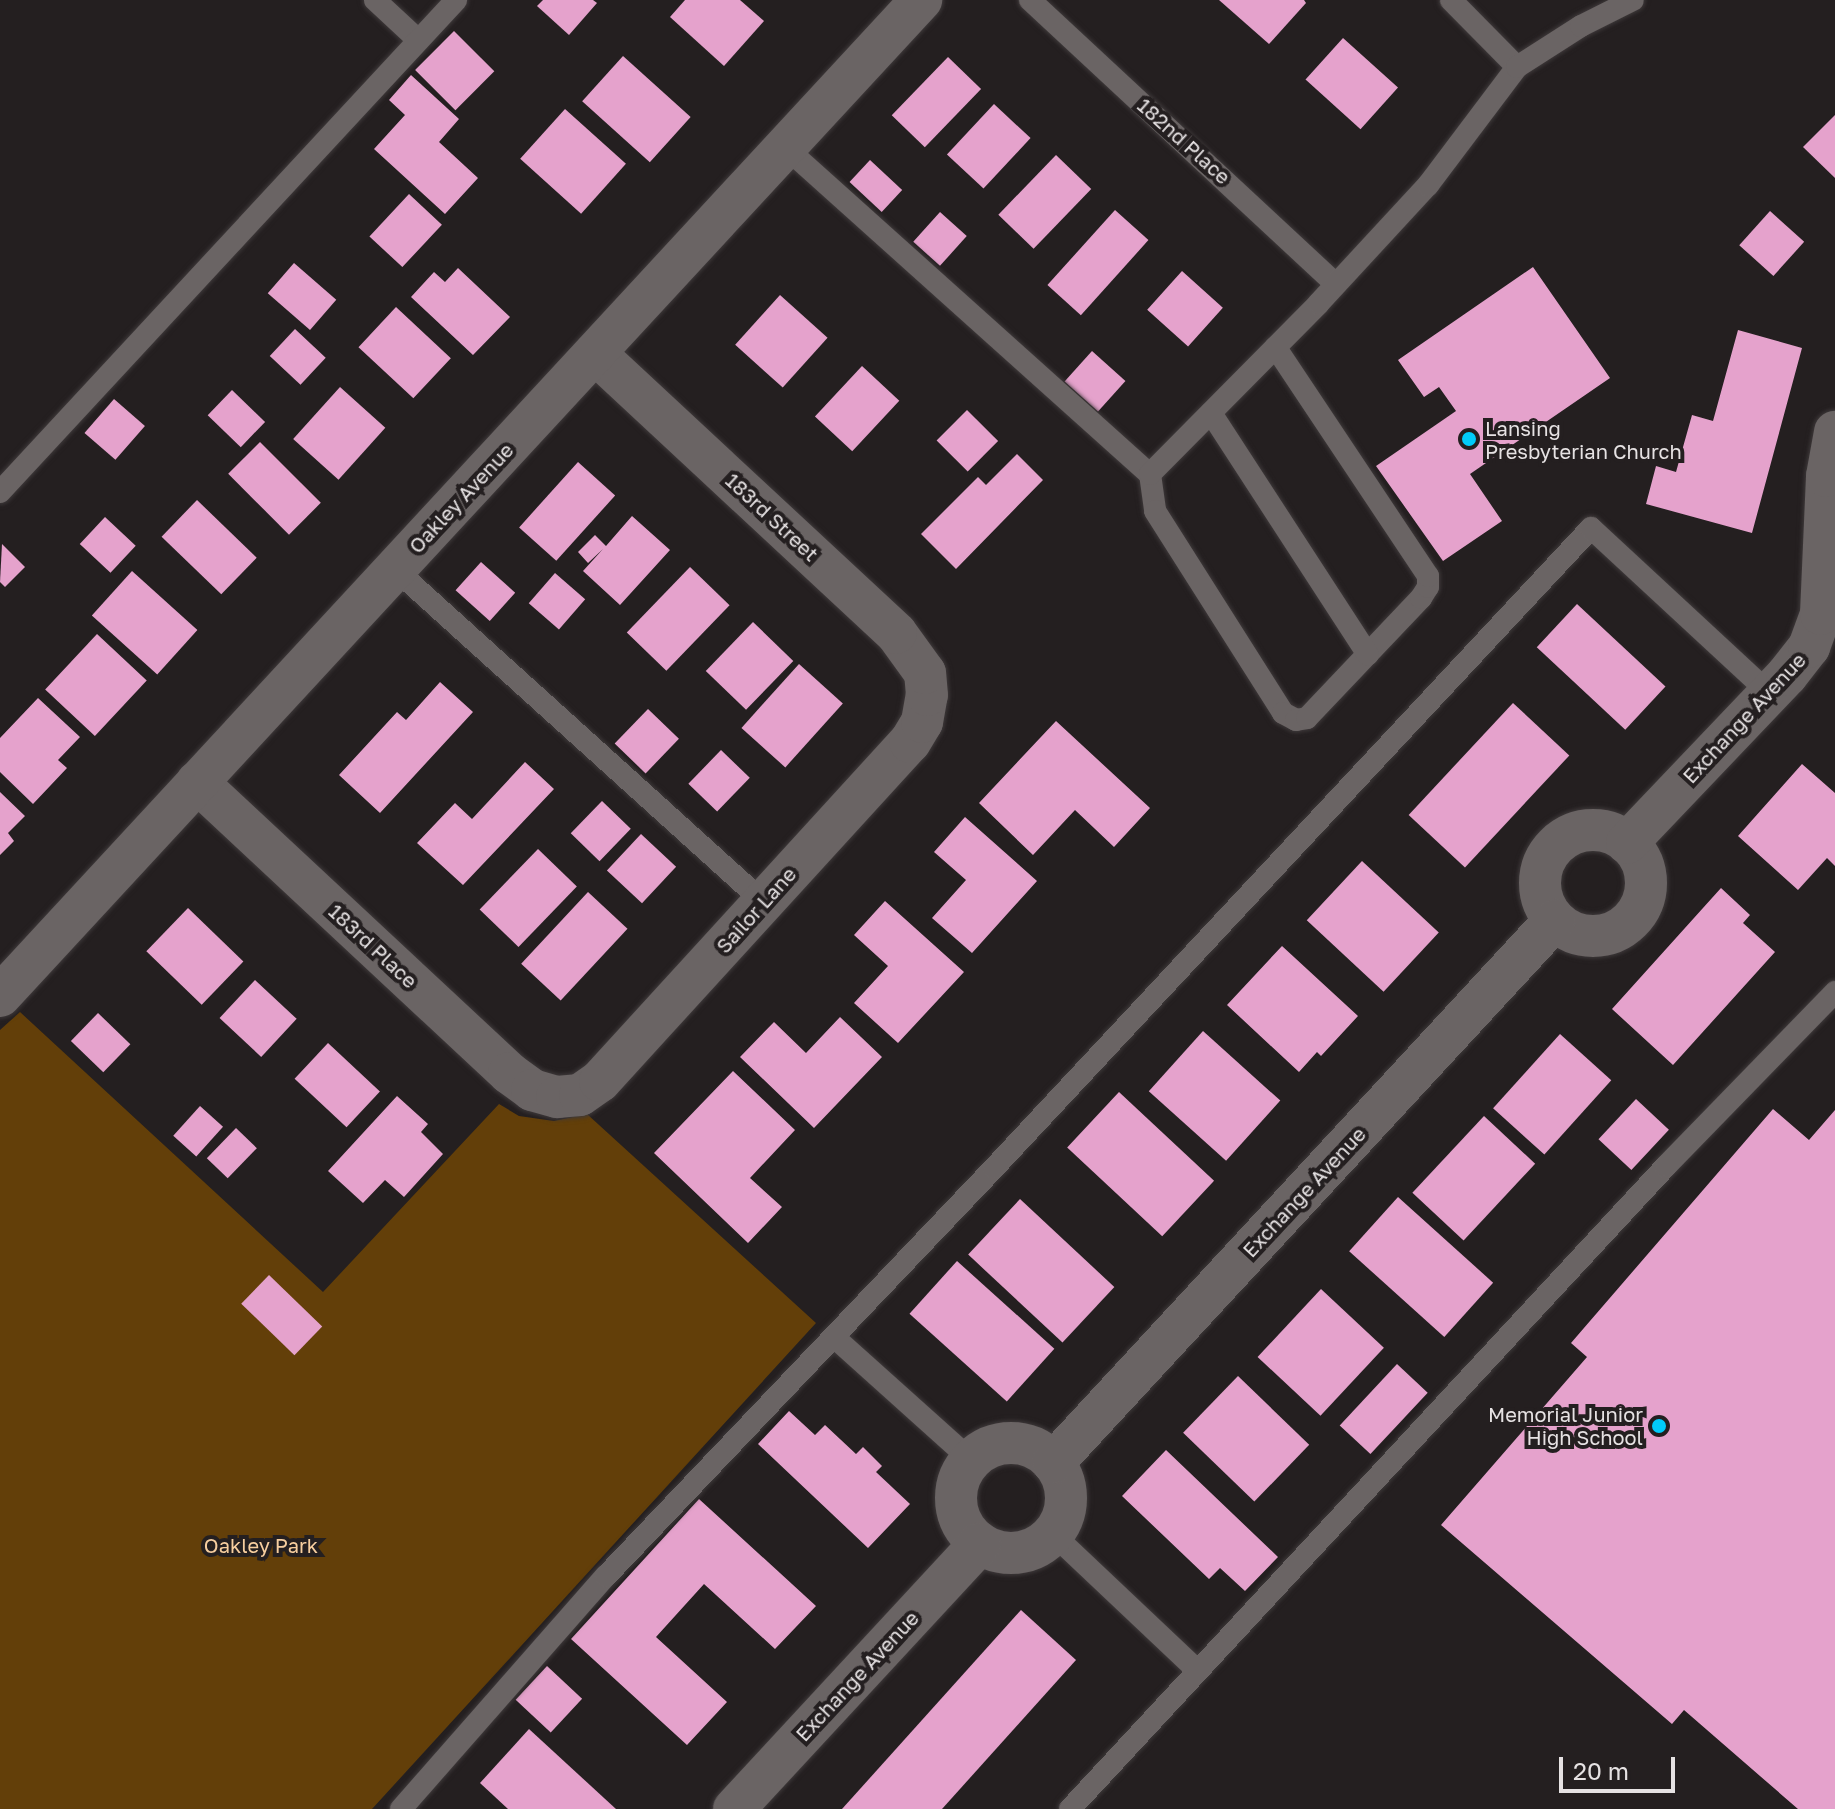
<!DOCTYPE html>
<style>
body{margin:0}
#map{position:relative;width:1835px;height:1809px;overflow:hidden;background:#241f20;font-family:"Golos Text",sans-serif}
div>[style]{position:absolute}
.green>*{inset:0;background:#633f09}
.building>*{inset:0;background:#e5a2cc;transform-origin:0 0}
.roads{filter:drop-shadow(0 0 2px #3e393a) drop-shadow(0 0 2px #3e393a)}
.lane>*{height:22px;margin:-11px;padding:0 11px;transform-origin:11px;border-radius:11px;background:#6a6464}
.street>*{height:42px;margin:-21px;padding:0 21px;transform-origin:21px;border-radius:21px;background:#6a6464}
.street>.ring{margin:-21px;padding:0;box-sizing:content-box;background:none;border:42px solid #6a6464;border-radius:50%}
.dots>*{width:22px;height:22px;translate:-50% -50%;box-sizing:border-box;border:4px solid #241f20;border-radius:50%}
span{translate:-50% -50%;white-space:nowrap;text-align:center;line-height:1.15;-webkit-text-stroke:8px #241f20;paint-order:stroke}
.street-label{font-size:20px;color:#e6e2e3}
.poi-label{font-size:20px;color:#e6e2e3}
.left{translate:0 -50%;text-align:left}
.right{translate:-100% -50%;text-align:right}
.park-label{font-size:20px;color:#f7ce9f}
.scale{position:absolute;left:1559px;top:1757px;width:116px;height:36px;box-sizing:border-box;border:4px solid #e6e2e3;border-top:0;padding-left:10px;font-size:24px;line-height:28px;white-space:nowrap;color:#e6e2e3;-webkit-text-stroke:6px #241f20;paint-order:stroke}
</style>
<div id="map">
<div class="green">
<div style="clip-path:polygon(20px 1012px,323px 1292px,499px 1104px,519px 1116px,554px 1121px,587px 1114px,816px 1323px,372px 1809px,0 1809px,0 1030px)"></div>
</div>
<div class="building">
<div style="clip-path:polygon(543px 0,593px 0,597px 3px,569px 35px,537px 6px)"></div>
<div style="clip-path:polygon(685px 0,740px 0,764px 21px,724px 66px,670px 17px)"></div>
<div style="clip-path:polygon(1219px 0,1304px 0,1306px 3px,1269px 44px)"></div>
<div style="left:454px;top:31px;width:57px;height:55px;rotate:45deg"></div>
<div style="left:1343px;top:38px;width:74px;height:56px;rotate:42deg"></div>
<div style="left:623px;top:56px;width:91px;height:61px;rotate:42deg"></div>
<div style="left:948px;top:57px;width:46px;height:81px;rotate:44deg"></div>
<div style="clip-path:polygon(411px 75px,459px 119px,439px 142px,478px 178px,445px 214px,374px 149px,405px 115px,389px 100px)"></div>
<div style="left:994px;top:104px;width:50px;height:69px;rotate:43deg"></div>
<div style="left:565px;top:109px;width:82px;height:67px;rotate:42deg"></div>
<div style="clip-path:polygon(1835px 115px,1835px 178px,1803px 147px)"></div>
<div style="left:1056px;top:155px;width:49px;height:83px;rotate:44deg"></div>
<div style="left:870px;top:160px;width:44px;height:30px;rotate:43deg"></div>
<div style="left:409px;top:194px;width:45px;height:58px;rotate:43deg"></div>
<div style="left:1115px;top:210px;width:45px;height:101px;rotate:42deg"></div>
<div style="left:1770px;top:211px;width:46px;height:46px;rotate:42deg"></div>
<div style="left:940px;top:212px;width:36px;height:40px;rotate:42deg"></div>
<div style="left:294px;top:263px;width:56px;height:40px;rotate:41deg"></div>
<div style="clip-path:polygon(1533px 267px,1610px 378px,1470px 474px,1502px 521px,1443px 561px,1376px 466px,1456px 411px,1439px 387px,1424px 397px,1398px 360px)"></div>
<div style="clip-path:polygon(458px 268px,510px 317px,473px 355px,411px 297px,434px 272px,445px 282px)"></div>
<div style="left:1182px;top:271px;width:55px;height:52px;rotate:42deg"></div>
<div style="left:780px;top:295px;width:64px;height:67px;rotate:42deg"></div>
<div style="left:396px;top:307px;width:75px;height:55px;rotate:43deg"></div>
<div style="left:295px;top:329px;width:42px;height:37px;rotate:43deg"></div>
<div style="clip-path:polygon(1738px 330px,1802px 348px,1752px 533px,1646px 504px,1656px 466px,1676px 472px,1692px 415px,1713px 421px)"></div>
<div style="left:1092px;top:351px;width:45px;height:41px;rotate:42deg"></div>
<div style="left:862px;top:366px;width:51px;height:69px;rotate:43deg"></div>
<div style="left:340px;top:387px;width:61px;height:70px;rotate:42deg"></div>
<div style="left:232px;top:390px;width:46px;height:35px;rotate:44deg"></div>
<div style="left:114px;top:399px;width:41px;height:45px;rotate:41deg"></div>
<div style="left:967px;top:410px;width:44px;height:43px;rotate:45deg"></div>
<div style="left:260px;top:442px;width:86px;height:45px;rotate:45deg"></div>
<div style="clip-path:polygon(1017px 454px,1043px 480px,956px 569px,921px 534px,978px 477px,986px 485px)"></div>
<div style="left:578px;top:462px;width:50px;height:88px;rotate:42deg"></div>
<div style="left:197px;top:500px;width:83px;height:51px;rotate:44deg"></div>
<div style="clip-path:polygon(632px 516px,670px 550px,620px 605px,583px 571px,603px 549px,588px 563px,578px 552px,595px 535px,606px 546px)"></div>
<div style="left:105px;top:517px;width:42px;height:37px;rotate:43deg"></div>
<div style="clip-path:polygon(2px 544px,25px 567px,5px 587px,0 582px)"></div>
<div style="left:481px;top:562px;width:46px;height:38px;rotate:42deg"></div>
<div style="left:690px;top:567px;width:55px;height:91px;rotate:44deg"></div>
<div style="left:132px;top:571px;width:88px;height:60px;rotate:42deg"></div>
<div style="left:555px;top:573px;width:40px;height:40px;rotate:41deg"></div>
<div style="left:1577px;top:604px;width:121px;height:59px;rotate:43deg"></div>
<div style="left:753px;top:622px;width:56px;height:68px;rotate:44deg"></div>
<div style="left:97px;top:634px;width:68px;height:76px;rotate:43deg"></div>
<div style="left:799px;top:664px;width:59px;height:86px;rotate:42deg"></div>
<div style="clip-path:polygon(440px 682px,473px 712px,380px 813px,339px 775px,397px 712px,406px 720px)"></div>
<div style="clip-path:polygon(38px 698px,80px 737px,58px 760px,67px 768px,33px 804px,0 772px,0 738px)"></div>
<div style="left:1513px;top:703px;width:77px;height:153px;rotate:43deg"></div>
<div style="left:648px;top:709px;width:43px;height:48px;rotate:44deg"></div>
<div style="clip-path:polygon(1056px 721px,1150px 808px,1114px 847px,1075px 810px,1033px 855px,979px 803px)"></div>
<div style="left:721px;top:750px;width:40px;height:47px;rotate:44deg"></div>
<div style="clip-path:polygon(525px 762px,554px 789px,463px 885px,417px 843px,455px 803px,472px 819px)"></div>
<div style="clip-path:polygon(1802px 764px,1835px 793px,1835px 866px,1827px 858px,1798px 890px,1738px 836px)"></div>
<div style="clip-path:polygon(0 792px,25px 816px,8px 833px,14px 841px,0 855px)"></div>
<div style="left:602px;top:801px;width:40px;height:45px;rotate:44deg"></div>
<div style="clip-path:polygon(965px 817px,1037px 881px,972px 953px,932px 918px,966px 880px,934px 852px)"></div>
<div style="left:641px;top:834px;width:48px;height:50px;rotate:43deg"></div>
<div style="left:538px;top:849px;width:54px;height:84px;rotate:44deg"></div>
<div style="left:1362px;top:861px;width:105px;height:81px;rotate:43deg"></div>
<div style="clip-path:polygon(1721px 888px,1750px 915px,1743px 923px,1775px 952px,1673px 1065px,1612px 1009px)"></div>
<div style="left:588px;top:892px;width:54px;height:98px;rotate:43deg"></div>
<div style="clip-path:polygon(885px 901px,964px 972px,898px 1043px,854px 1003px,888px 966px,854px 935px)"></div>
<div style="left:188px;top:908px;width:77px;height:60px;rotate:44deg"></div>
<div style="clip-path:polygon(1282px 946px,1358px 1016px,1321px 1056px,1317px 1052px,1299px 1072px,1227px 1005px)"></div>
<div style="left:255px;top:980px;width:57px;height:52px;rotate:43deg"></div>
<div style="left:98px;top:1013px;width:45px;height:39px;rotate:44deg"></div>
<div style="clip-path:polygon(840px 1017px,882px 1057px,814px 1128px,740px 1057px,774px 1022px,806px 1053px)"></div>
<div style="left:1203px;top:1031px;width:104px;height:81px;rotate:42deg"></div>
<div style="left:1560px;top:1034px;width:69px;height:100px;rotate:42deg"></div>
<div style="left:328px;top:1043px;width:71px;height:49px;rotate:43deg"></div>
<div style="clip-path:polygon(733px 1071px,795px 1130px,750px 1178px,782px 1207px,748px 1243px,654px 1153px)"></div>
<div style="left:1119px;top:1092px;width:130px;height:76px;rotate:43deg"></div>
<div style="clip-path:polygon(397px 1096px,428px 1124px,421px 1132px,443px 1154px,404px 1197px,385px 1180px,363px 1203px,328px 1171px)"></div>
<div style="left:1636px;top:1099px;width:45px;height:55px;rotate:43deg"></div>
<div style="left:200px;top:1106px;width:31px;height:40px;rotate:42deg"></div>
<div style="clip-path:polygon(1773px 1109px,1809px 1140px,1835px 1110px,1835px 1809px,1798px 1809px,1684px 1710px,1672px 1724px,1441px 1525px,1587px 1357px,1571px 1343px)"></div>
<div style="left:1484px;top:1116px;width:70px;height:105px;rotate:43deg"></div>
<div style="left:236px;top:1128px;width:29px;height:42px;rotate:44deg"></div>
<div style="left:1398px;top:1197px;width:128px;height:73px;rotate:42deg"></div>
<div style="left:1020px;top:1199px;width:129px;height:76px;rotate:43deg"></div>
<div style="left:957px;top:1261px;width:131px;height:71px;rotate:42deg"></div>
<div style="left:269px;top:1275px;width:74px;height:40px;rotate:44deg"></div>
<div style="left:1321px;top:1289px;width:86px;height:93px;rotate:43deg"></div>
<div style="left:1397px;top:1364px;width:42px;height:84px;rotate:43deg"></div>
<div style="left:1238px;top:1376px;width:99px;height:79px;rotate:44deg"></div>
<div style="clip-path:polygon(789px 1411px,815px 1435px,825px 1425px,856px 1454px,863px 1447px,882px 1466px,876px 1472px,910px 1504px,868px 1548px,758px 1444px)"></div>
<div style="clip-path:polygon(1166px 1450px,1278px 1557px,1245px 1591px,1220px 1568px,1209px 1579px,1122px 1496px)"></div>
<div style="clip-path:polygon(699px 1499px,816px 1606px,775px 1649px,704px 1584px,656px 1637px,727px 1702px,687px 1745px,571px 1639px)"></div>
<div style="clip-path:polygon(1021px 1610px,1076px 1660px,942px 1809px,842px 1809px)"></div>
<div style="left:547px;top:1666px;width:48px;height:46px;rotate:43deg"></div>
<div style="clip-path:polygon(529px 1729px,616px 1809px,508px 1809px,480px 1783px)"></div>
</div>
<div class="roads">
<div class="lane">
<div style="left:375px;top:0;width:59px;rotate:42.9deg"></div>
<div style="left:1030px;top:0;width:417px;rotate:42.9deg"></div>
<div style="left:1451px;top:0;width:94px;rotate:45.4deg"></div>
<div style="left:785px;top:147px;width:490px;rotate:41.9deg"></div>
<div style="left:1150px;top:474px;width:37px;rotate:82deg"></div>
<div style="left:1155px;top:511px;width:239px;rotate:57.6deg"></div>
<div style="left:1283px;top:713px;width:15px;rotate:28deg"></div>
<div style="left:1296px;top:720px;width:11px;rotate:-10deg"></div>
<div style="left:1307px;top:718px;width:166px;rotate:-46.5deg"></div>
<div style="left:1421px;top:598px;width:13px;rotate:-58deg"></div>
<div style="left:1428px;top:587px;width:11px;rotate:-90deg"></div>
<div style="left:1428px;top:576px;width:275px;rotate:-123.7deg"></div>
<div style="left:1211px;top:413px;width:288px;rotate:57deg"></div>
<div style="left:1150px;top:474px;width:240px;rotate:-45.3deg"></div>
<div style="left:1319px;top:303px;width:161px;rotate:-47.3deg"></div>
<div style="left:1428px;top:185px;width:148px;rotate:-53deg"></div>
<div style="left:1517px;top:67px;width:76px;rotate:-32.6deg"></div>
<div style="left:1581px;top:26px;width:58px;rotate:-26.6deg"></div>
<div style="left:0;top:492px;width:671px;rotate:-47.17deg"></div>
<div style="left:395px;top:569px;width:496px;rotate:42.1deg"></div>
<div style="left:834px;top:1337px;width:184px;rotate:41.9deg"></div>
<div style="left:1053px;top:1534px;width:199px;rotate:43.4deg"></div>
<div style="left:401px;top:1809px;width:310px;rotate:-48.7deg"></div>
<div style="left:606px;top:1576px;width:563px;rotate:-46.44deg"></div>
<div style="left:994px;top:1168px;width:875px;rotate:-46.99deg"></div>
<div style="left:1591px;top:528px;width:244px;rotate:42.8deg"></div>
<div style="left:1070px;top:1809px;width:877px;rotate:-47.17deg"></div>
<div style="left:1666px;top:1166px;width:243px;rotate:-45.8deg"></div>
</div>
<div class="street">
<div style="left:197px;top:782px;width:427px;rotate:43deg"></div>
<div style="left:509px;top:1073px;width:29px;rotate:36deg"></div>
<div style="left:532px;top:1090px;width:26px;rotate:16deg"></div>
<div style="left:557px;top:1097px;width:23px;rotate:-5deg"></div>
<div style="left:580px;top:1095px;width:24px;rotate:-35deg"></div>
<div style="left:600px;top:1081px;width:459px;rotate:-47.6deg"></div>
<div style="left:910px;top:742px;width:23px;rotate:-59deg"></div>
<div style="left:922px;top:722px;width:27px;rotate:-80deg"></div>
<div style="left:927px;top:695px;width:22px;rotate:-95deg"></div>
<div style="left:925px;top:673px;width:49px;rotate:-125.9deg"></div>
<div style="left:896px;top:633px;width:411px;rotate:-137.1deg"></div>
<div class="ring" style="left:1540px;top:830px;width:64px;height:64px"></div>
<div style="left:1627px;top:843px;width:232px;rotate:-46.4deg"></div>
<div style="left:1787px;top:675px;width:36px;rotate:-52deg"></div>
<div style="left:1809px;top:647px;width:35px;rotate:-70deg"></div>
<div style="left:1821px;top:614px;width:138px;rotate:-87.5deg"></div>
<div style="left:1827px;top:476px;width:45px;rotate:-79.7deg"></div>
<div style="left:0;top:996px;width:1357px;rotate:-47.24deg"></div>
<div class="ring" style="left:956px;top:1443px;width:68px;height:68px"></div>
<div style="left:1053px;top:1463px;width:739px;rotate:-47.25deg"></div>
<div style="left:734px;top:1809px;width:362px;rotate:-47.2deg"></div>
</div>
</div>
<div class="dots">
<div style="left:1469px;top:439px;background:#01cbf9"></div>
<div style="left:1659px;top:1426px;background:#01cbf9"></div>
</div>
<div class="street-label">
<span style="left:1184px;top:141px;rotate:42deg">182nd Place</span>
<span style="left:461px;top:498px;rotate:-47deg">Oakley Avenue</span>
<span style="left:772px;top:517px;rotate:43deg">183rd Street</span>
<span style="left:1744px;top:718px;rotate:-47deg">Exchange Avenue</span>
<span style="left:756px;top:910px;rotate:-48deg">Sailor Lane</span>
<span style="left:373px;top:946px;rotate:43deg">183rd Place</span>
<span style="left:1304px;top:1192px;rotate:-47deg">Exchange Avenue</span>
<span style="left:857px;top:1676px;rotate:-47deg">Exchange Avenue</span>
</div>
<div class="poi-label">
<span class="left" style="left:1485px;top:440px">Lansing<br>Presbyterian Church</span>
<span class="right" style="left:1643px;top:1426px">Memorial Junior<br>High School</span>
</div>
<div class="park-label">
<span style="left:261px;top:1545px">Oakley Park</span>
</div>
<div class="scale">20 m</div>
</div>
